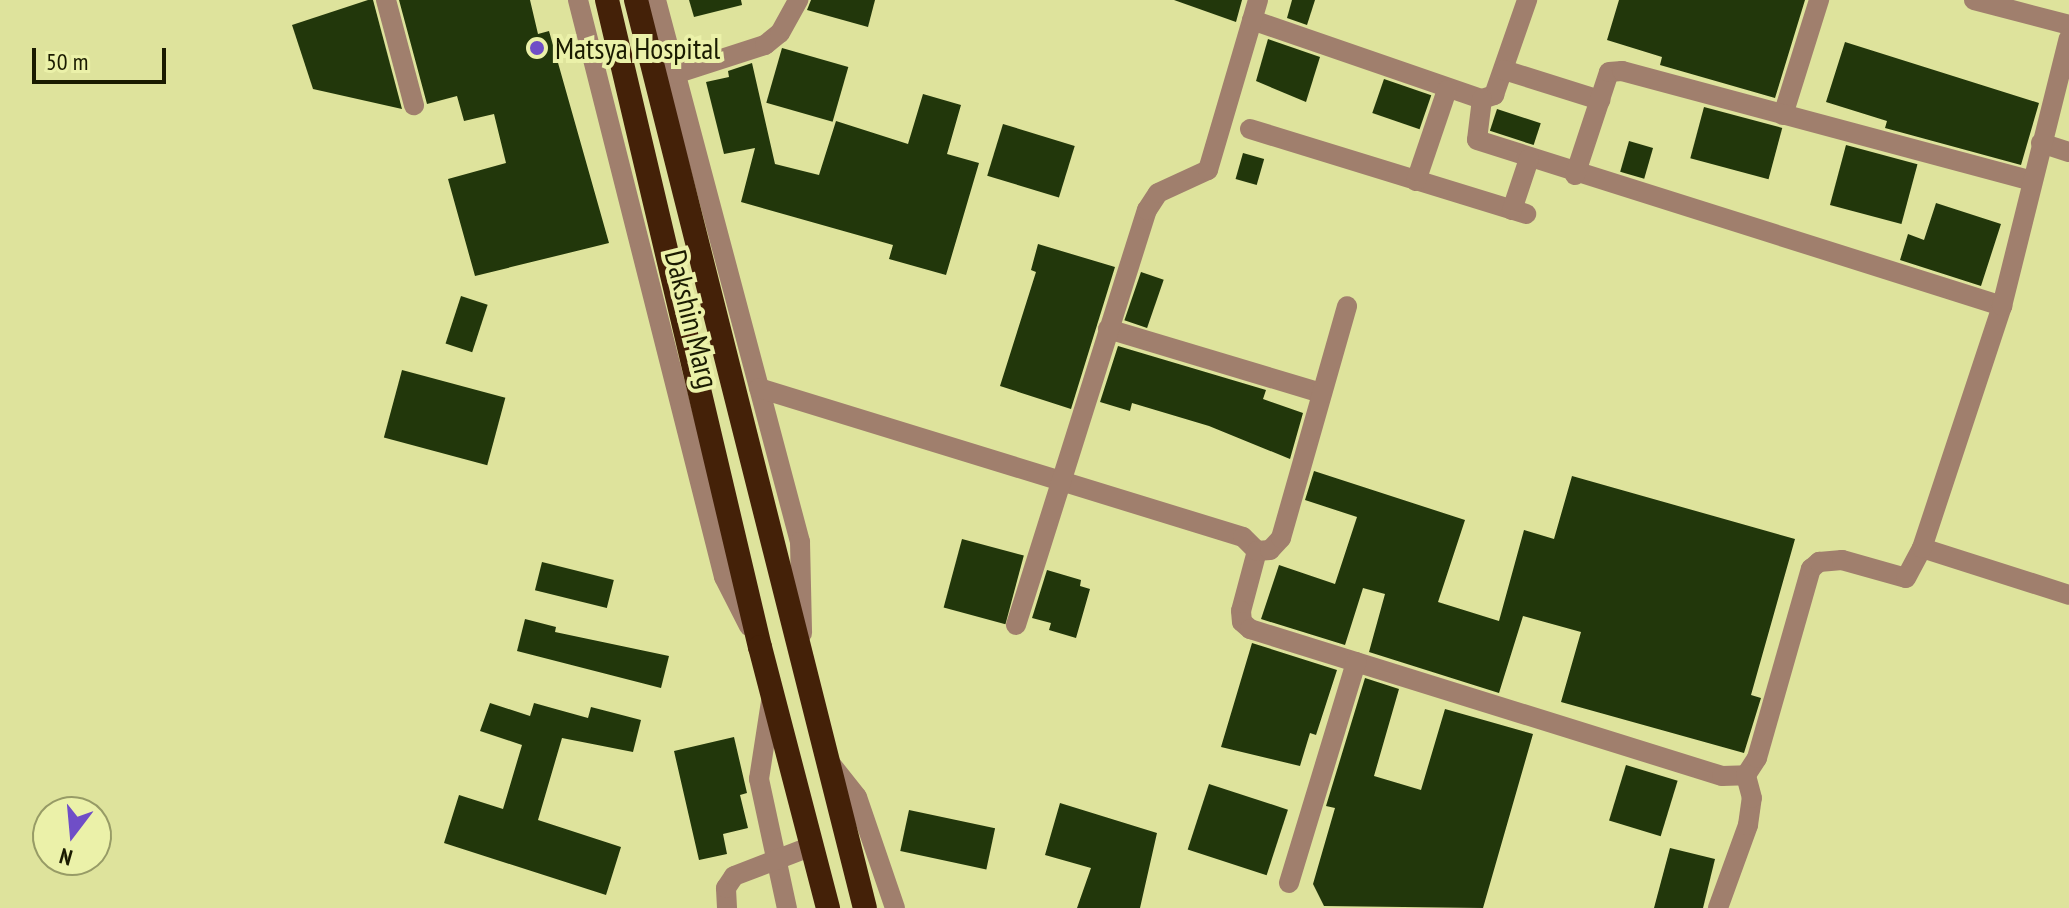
<!DOCTYPE html>
<style>
body{margin:0}
#map{position:relative;width:2069px;height:908px;overflow:hidden;background:#dee39c;font-family:"PT Sans Narrow",sans-serif}
div>[style]{position:absolute}
.building>*{inset:0;background:#22370b;transform-origin:0 0}
.minor>*{height:20px;margin:-10px;padding:0 10px;transform-origin:10px;border-radius:10px;background:#a07f6d}
.highway>*{height:24px;margin:-12px;padding:0 12px;transform-origin:12px;border-radius:12px;background:#442108}
.dots>*{width:22px;height:22px;translate:-50% -50%;box-sizing:border-box;border:4px solid #ebf1a9;border-radius:50%}
span{translate:-50% -50%;white-space:nowrap;text-align:center;line-height:1.15;-webkit-text-stroke:8px #ebf1a9;paint-order:stroke}
.poi-label{font-size:30px;color:#1a1b01}
.left{translate:0 -50%;text-align:left}
.street-label{font-size:30px;color:#1a1b01}
.north{position:absolute;left:32px;top:796px;width:80px;height:80px;box-sizing:border-box;background:#ebf1a9;border:2px solid #979b66;border-radius:50%;rotate:196deg;font-size:22px;font-weight:700;line-height:32px;text-align:center;color:#1a1b01}
.north::after{content:'';display:block;margin:auto;width:28px;height:36px;background:#6f4ec7;clip-path:polygon(50% 0,100% 100%,50% 72%,0 100%)}
.scale{position:absolute;left:32px;top:48px;width:134px;height:36px;box-sizing:border-box;border:4px solid #1a1b01;border-top:0;padding-left:10px;font-size:24px;line-height:28px;white-space:nowrap;color:#1a1b01;-webkit-text-stroke:6px #ebf1a9;paint-order:stroke}
</style>
<div id="map">
<div class="building">
<div style="clip-path:polygon(368px 0,373px 0,402px 109px,313px 89px,292px 25px)"></div>
<div style="clip-path:polygon(399px 0,530px 0,538px 34px,549px 31px,609px 243px,475px 276px,448px 179px,506px 163px,494px 114px,464px 121px,457px 96px,427px 104px)"></div>
<div style="clip-path:polygon(689px 0,741px 0,742px 5px,694px 17px)"></div>
<div style="clip-path:polygon(811px 0,875px 0,868px 27px,807px 10px)"></div>
<div style="clip-path:polygon(1174px 0,1242px 0,1236px 22px)"></div>
<div style="clip-path:polygon(1292px 0,1315px 0,1307px 25px,1287px 18px)"></div>
<div style="clip-path:polygon(1619px 0,1805px 0,1775px 98px,1660px 65px,1662px 57px,1607px 40px)"></div>
<div style="clip-path:polygon(1268px 39px,1320px 57px,1306px 102px,1256px 81px)"></div>
<div style="clip-path:polygon(1845px 42px,2039px 103px,2021px 165px,1885px 128px,1887px 121px,1826px 102px)"></div>
<div style="left:782px;top:48px;width:69px;height:57px;rotate:16deg"></div>
<div style="clip-path:polygon(752px 63px,775px 164px,819px 175px,836px 121px,908px 144px,923px 94px,961px 105px,947px 154px,979px 163px,946px 275px,889px 259px,893px 245px,741px 202px,755px 148px,724px 154px,706px 82px,729px 77px,728px 71px)"></div>
<div style="left:1384px;top:79px;width:50px;height:36px;rotate:19deg"></div>
<div style="left:1704px;top:107px;width:81px;height:53px;rotate:15deg"></div>
<div style="left:1497px;top:109px;width:46px;height:23px;rotate:18deg"></div>
<div style="left:1003px;top:124px;width:75px;height:54px;rotate:17deg"></div>
<div style="left:1629px;top:141px;width:25px;height:32px;rotate:16deg"></div>
<div style="left:1846px;top:145px;width:74px;height:62px;rotate:15deg"></div>
<div style="left:1243px;top:153px;width:22px;height:27px;rotate:16deg"></div>
<div style="clip-path:polygon(1936px 203px,2001px 224px,1981px 286px,1900px 260px,1908px 234px,1924px 240px)"></div>
<div style="clip-path:polygon(1038px 244px,1115px 267px,1071px 409px,1000px 386px,1036px 272px,1031px 270px)"></div>
<div style="left:1141px;top:272px;width:24px;height:51px;rotate:19deg"></div>
<div style="left:461px;top:296px;width:28px;height:50px;rotate:18deg"></div>
<div style="clip-path:polygon(1118px 346px,1266px 390px,1263px 399px,1303px 413px,1290px 459px,1209px 426px,1132px 403px,1130px 411px,1100px 402px)"></div>
<div style="left:402px;top:370px;width:107px;height:70px;rotate:15deg"></div>
<div style="clip-path:polygon(1314px 471px,1465px 520px,1438px 602px,1499px 621px,1524px 530px,1554px 539px,1572px 476px,1795px 539px,1751px 695px,1761px 698px,1744px 753px,1561px 702px,1581px 632px,1523px 616px,1499px 693px,1369px 652px,1385px 594px,1363px 588px,1345px 645px,1261px 619px,1279px 565px,1335px 584px,1357px 517px,1305px 500px)"></div>
<div style="left:962px;top:539px;width:64px;height:71px;rotate:15deg"></div>
<div style="left:542px;top:562px;width:74px;height:29px;rotate:14deg"></div>
<div style="clip-path:polygon(1047px 570px,1081px 580px,1080px 586px,1090px 589px,1076px 638px,1049px 630px,1051px 623px,1032px 618px)"></div>
<div style="clip-path:polygon(525px 619px,556px 627px,555px 632px,669px 656px,661px 688px,517px 651px)"></div>
<div style="clip-path:polygon(1252px 643px,1337px 670px,1316px 735px,1310px 733px,1300px 766px,1221px 747px)"></div>
<div style="clip-path:polygon(1365px 678px,1399px 689px,1374px 776px,1421px 790px,1445px 709px,1533px 734px,1483px 908px,1324px 906px,1313px 884px,1335px 808px,1326px 806px)"></div>
<div style="clip-path:polygon(490px 703px,530px 716px,534px 703px,588px 718px,591px 707px,641px 720px,633px 752px,562px 738px,538px 820px,621px 847px,606px 895px,444px 843px,459px 795px,503px 809px,522px 745px,480px 731px)"></div>
<div style="clip-path:polygon(734px 737px,747px 793px,740px 795px,748px 828px,723px 834px,727px 854px,699px 860px,674px 751px)"></div>
<div style="left:1626px;top:765px;width:54px;height:58px;rotate:17deg"></div>
<div style="left:1209px;top:784px;width:83px;height:69px;rotate:18deg"></div>
<div style="clip-path:polygon(1060px 803px,1157px 833px,1140px 908px,1077px 908px,1091px 868px,1045px 855px)"></div>
<div style="left:909px;top:810px;width:88px;height:42px;rotate:12deg"></div>
<div style="clip-path:polygon(1670px 848px,1715px 859px,1703px 908px,1654px 908px)"></div>
</div>
<div class="minor">
<div style="left:386px;top:0;width:109px;rotate:75.1deg"></div>
<div style="left:578px;top:0;width:595px;rotate:75.8deg"></div>
<div style="left:724px;top:577px;width:55px;rotate:63deg"></div>
<div style="left:656px;top:0;width:561px;rotate:75.12deg"></div>
<div style="left:800px;top:542px;width:91px;rotate:88.7deg"></div>
<div style="left:1974px;top:0;width:98px;rotate:14.7deg"></div>
<div style="left:1252px;top:20px;width:243px;rotate:19deg"></div>
<div style="left:1482px;top:99px;width:13px;rotate:-18deg"></div>
<div style="left:1494px;top:95px;width:101px;rotate:-70.8deg"></div>
<div style="left:1504px;top:70px;width:101px;rotate:17.4deg"></div>
<div style="left:675px;top:74px;width:95px;rotate:-17.9deg"></div>
<div style="left:765px;top:45px;width:19px;rotate:-39deg"></div>
<div style="left:780px;top:33px;width:38px;rotate:-61deg"></div>
<div style="left:1482px;top:99px;width:41px;rotate:97deg"></div>
<div style="left:1477px;top:140px;width:551px;rotate:17.55deg"></div>
<div style="left:1783px;top:115px;width:121px;rotate:-72.6deg"></div>
<div style="left:1250px;top:129px;width:289px;rotate:17.1deg"></div>
<div style="left:2041px;top:143px;width:29px;rotate:18deg"></div>
<div style="left:1575px;top:175px;width:108px;rotate:-71.7deg"></div>
<div style="left:1609px;top:72px;width:13px;rotate:-4deg"></div>
<div style="left:1622px;top:71px;width:424px;rotate:15deg"></div>
<div style="left:1416px;top:181px;width:96px;rotate:-71.2deg"></div>
<div style="left:1512px;top:210px;width:54px;rotate:-71.6deg"></div>
<div style="left:1108px;top:329px;width:223px;rotate:16.7deg"></div>
<div style="left:759px;top:388px;width:506px;rotate:17.11deg"></div>
<div style="left:1243px;top:537px;width:20px;rotate:45deg"></div>
<div style="left:1257px;top:551px;width:62px;rotate:104.9deg"></div>
<div style="left:1241px;top:611px;width:11px;rotate:85deg"></div>
<div style="left:1242px;top:622px;width:11px;rotate:41deg"></div>
<div style="left:1250px;top:629px;width:494px;rotate:17.3deg"></div>
<div style="left:1722px;top:776px;width:24px;rotate:-2deg"></div>
<div style="left:1746px;top:775px;width:20px;rotate:-57deg"></div>
<div style="left:1757px;top:758px;width:197px;rotate:-74.1deg"></div>
<div style="left:1811px;top:569px;width:11px;rotate:-41deg"></div>
<div style="left:1819px;top:562px;width:23px;rotate:-5deg"></div>
<div style="left:1842px;top:560px;width:66px;rotate:15.7deg"></div>
<div style="left:1906px;top:578px;width:34px;rotate:-62deg"></div>
<div style="left:1922px;top:548px;width:154px;rotate:17.7deg"></div>
<div style="left:1922px;top:548px;width:255px;rotate:-71.7deg"></div>
<div style="left:2002px;top:306px;width:276px;rotate:-76deg"></div>
<div style="left:1257px;top:551px;width:13px;rotate:-4deg"></div>
<div style="left:1270px;top:550px;width:16px;rotate:-47deg"></div>
<div style="left:1281px;top:538px;width:241px;rotate:-74.1deg"></div>
<div style="left:1016px;top:625px;width:435px;rotate:-72.5deg"></div>
<div style="left:1147px;top:210px;width:20px;rotate:-57deg"></div>
<div style="left:1158px;top:193px;width:55px;rotate:-24.7deg"></div>
<div style="left:1208px;top:170px;width:177px;rotate:-73.6deg"></div>
<div style="left:772px;top:695px;width:85px;rotate:98.8deg"></div>
<div style="left:759px;top:779px;width:132px;rotate:77.8deg"></div>
<div style="left:830px;top:763px;width:43px;rotate:51.5deg"></div>
<div style="left:857px;top:797px;width:117px;rotate:71.1deg"></div>
<div style="left:1289px;top:883px;width:231px;rotate:-73.1deg"></div>
<div style="left:727px;top:908px;width:20px;rotate:-93deg"></div>
<div style="left:726px;top:888px;width:14px;rotate:-56deg"></div>
<div style="left:734px;top:876px;width:84px;rotate:-21deg"></div>
<div style="left:1718px;top:908px;width:88px;rotate:-70.1deg"></div>
<div style="left:1748px;top:825px;width:27px;rotate:-82deg"></div>
<div style="left:1752px;top:798px;width:24px;rotate:-105deg"></div>
</div>
<div class="highway">
<div style="left:607px;top:0;width:665px;rotate:76.7deg"></div>
<div style="left:760px;top:647px;width:270px;rotate:75.4deg"></div>
<div style="left:636px;top:0;width:936px;rotate:75.85deg"></div>
</div>
<div class="dots">
<div style="left:537px;top:48px;background:#6f4ec7"></div>
</div>
<div class="poi-label">
<span class="left" style="left:555px;top:48px">Matsya Hospital</span>
</div>
<div class="street-label">
<span style="left:692px;top:319px;rotate:76deg">Dakshin Marg</span>
</div>
<div class="north">N</div>
<div class="scale">50 m</div>
</div>
